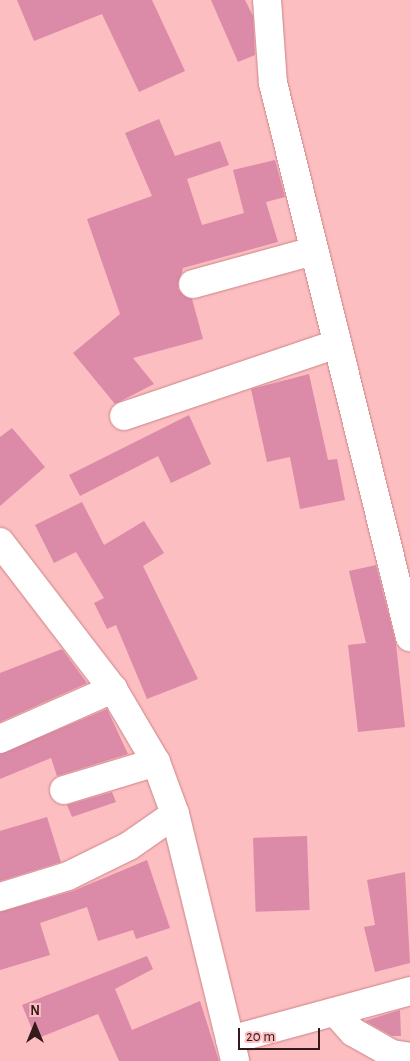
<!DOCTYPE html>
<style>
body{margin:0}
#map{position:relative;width:410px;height:1061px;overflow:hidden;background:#fcbec0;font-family:"Alegreya Sans",sans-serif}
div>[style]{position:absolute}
.building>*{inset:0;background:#db8aa8;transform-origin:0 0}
.roads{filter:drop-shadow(0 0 1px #cc8487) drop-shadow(0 0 1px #cc8487)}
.minor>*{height:28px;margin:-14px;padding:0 14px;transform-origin:14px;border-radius:14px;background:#fff}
span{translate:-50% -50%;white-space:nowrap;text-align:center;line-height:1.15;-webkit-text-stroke:5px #fcbec0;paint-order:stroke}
.north{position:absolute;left:10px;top:1001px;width:50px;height:50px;-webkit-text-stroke:4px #fcbec0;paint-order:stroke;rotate:0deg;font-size:14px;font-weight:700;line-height:20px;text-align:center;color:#35191b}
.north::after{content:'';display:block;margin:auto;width:18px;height:22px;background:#35191b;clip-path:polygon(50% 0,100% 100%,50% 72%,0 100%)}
.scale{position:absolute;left:238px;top:1028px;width:82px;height:22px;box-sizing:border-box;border:2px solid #35191b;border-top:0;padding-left:6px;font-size:15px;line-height:18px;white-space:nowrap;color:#35191b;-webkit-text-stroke:4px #fcbec0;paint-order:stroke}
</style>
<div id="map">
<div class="building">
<div style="clip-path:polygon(17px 0,152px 0,185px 71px,139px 92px,102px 14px,34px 41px)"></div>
<div style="clip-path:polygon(211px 0,245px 0,253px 16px,255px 55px,238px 62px)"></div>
<div style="clip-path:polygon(159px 119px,175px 156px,220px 141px,229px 165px,187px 179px,202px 225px,244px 213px,233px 170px,275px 160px,285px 197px,266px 202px,278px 242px,183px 268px,178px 289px,192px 299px,203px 339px,133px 358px,154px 384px,115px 404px,73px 353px,120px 314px,87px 219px,152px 196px,125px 133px)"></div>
<div style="clip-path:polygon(309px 374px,328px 460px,337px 459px,345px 500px,300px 509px,290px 457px,267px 462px,251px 389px)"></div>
<div style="clip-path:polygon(189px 415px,211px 464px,171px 483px,158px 456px,80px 496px,69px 475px)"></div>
<div style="clip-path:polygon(12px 428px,45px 467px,0 506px,0 437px)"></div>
<div style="clip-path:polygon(82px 502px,104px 545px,144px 521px,164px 553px,143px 566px,198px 679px,147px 699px,116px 625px,107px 629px,94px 603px,104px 598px,76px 552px,54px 563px,35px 525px)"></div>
<div style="clip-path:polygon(376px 565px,396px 644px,405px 727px,358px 732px,348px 645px,366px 643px,349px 571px)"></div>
<div style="clip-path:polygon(62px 649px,87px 683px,0 722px,0 673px)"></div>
<div style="clip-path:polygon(107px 709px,128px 754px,57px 776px,51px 758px,0 779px,0 754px)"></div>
<div style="clip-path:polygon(112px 792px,116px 802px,72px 817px,67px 805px)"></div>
<div style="clip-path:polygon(47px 817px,61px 862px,0 881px,0 831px)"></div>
<div style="left:307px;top:836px;width:74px;height:54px;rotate:88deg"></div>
<div style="clip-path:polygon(147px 860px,170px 928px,136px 939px,133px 930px,98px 941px,87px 907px,40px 923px,50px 955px,0 970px,0 912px,73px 891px)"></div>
<div style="clip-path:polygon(405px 872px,410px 963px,375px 972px,364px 927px,375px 925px,367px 880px)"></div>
<div style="clip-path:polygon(147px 956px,153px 969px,115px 989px,132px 1030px,200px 1001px,219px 1061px,119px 1061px,98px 1014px,36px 1039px,22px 1005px)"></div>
<div style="clip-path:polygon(400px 1010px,401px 1036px,392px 1036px,365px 1021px)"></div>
</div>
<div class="roads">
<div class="minor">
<div style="left:267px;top:0;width:83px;rotate:85.9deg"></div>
<div style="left:273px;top:83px;width:571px;rotate:76.11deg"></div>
<div style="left:193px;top:284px;width:125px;rotate:-15.3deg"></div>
<div style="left:124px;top:416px;width:225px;rotate:-18.7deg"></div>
<div style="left:0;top:542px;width:185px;rotate:52.5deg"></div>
<div style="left:113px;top:689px;width:85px;rotate:59.5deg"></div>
<div style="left:156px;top:762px;width:55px;rotate:69.9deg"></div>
<div style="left:175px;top:814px;width:254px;rotate:76.3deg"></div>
<div style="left:0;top:739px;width:124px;rotate:-23.9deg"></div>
<div style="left:64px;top:790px;width:96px;rotate:-16.9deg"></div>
<div style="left:0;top:897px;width:71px;rotate:-17.2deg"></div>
<div style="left:68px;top:876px;width:68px;rotate:-26.2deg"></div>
<div style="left:129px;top:846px;width:56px;rotate:-34.8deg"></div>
<div style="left:335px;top:1012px;width:27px;rotate:48deg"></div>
<div style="left:353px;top:1032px;width:45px;rotate:29.4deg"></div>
<div style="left:392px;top:1054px;width:18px;rotate:9deg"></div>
<div style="left:230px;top:1040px;width:187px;rotate:-15.2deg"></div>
</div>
</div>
<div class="north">N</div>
<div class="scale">20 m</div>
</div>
